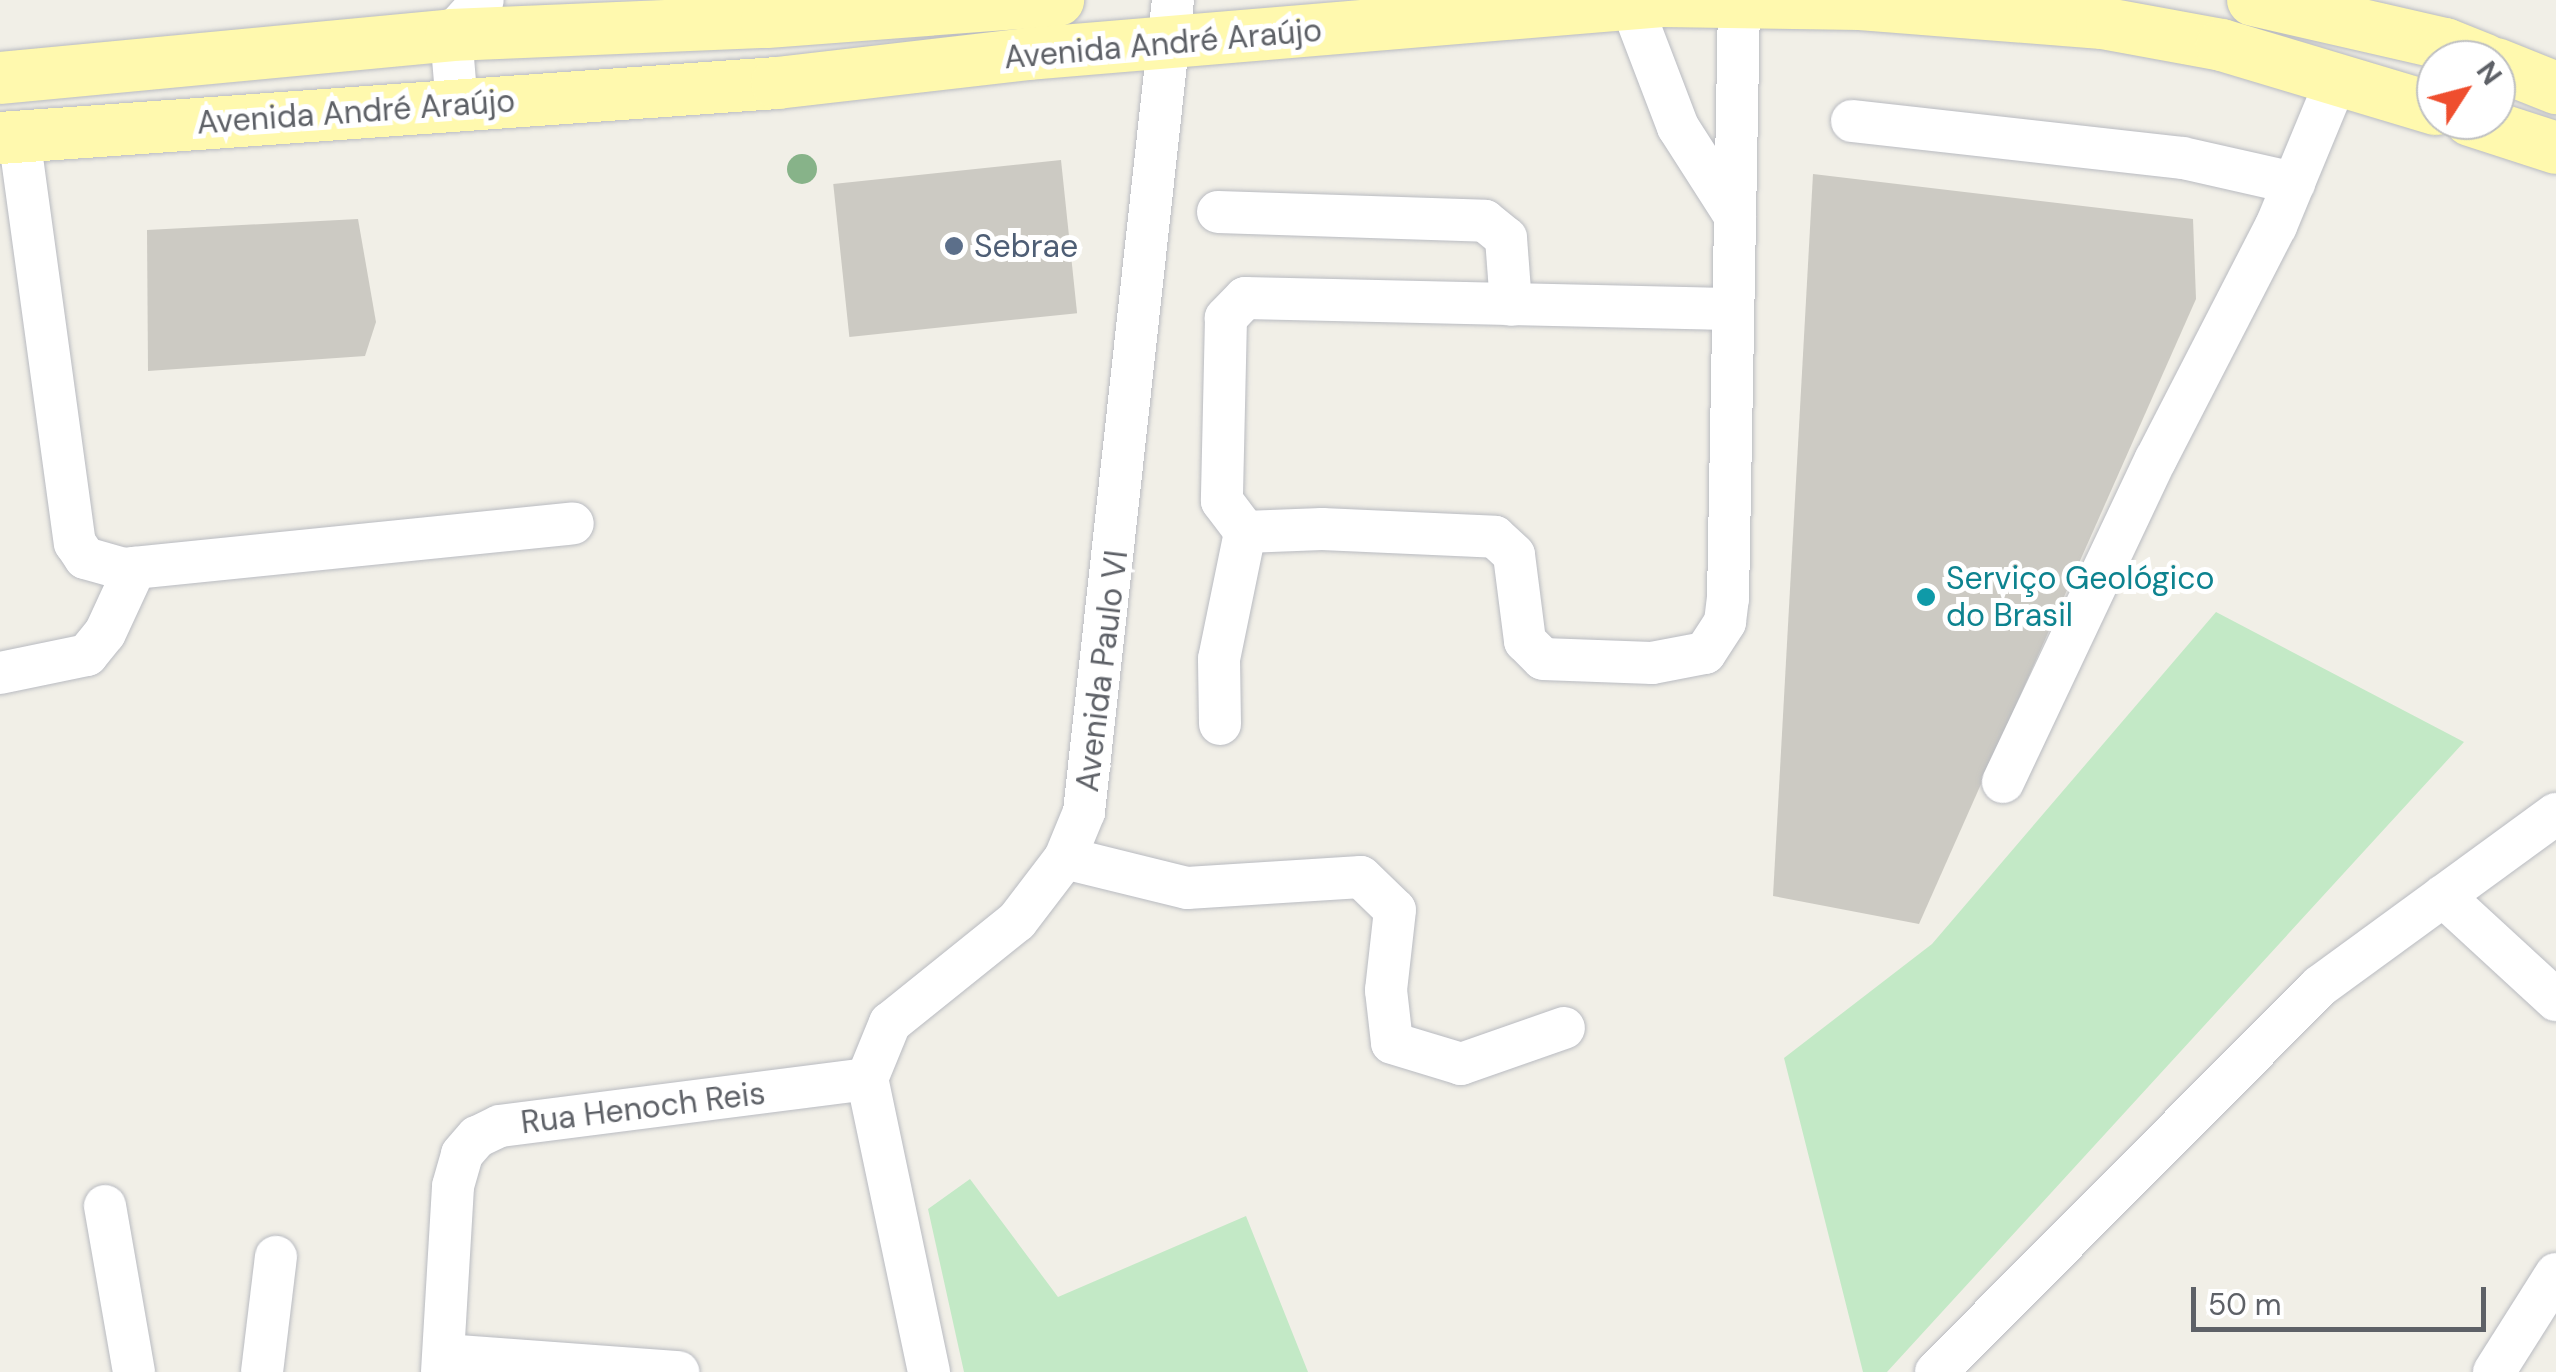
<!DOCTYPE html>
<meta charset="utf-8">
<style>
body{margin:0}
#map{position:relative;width:2556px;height:1372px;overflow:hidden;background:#f1efe7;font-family:"DM Sans",sans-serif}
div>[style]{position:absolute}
.green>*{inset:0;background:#c3e9c6}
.building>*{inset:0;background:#cccac3;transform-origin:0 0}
.roads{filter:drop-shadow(0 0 2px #b9bbc1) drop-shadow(0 0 2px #b9bbc1)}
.minor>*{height:42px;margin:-21px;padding:0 21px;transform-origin:21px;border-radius:21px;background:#fff}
.major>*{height:52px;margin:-26px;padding:0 26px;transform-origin:26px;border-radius:26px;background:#fff9ae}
.trees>*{width:30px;height:30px;margin:-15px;border-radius:50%;background:#87b389}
.dots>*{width:28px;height:28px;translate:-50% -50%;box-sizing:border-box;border:5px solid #fff;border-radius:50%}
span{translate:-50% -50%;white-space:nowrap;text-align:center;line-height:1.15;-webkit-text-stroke:10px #fff;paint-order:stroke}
.street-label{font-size:32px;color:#5e6167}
.service-label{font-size:32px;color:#4e5e75}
.left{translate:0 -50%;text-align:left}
.culture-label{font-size:32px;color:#0d838f}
.north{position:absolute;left:2416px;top:40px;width:100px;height:100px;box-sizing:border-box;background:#fff;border:2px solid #bfc0c2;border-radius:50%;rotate:54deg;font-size:28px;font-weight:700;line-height:40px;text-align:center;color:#5e6167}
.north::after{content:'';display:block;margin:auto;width:35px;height:45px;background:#ef4e2e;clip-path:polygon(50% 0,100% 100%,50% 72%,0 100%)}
.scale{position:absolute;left:2191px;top:1287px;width:295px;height:45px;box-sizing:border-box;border:5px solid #5e6167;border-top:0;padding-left:12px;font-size:30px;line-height:35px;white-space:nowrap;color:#5e6167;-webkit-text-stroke:8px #fff;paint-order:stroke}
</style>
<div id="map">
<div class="green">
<div style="clip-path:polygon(2216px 612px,2464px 742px,1887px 1372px,1863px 1372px,1784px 1058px,1932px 944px)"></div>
<div style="clip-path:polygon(970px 1179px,1058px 1297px,1246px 1216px,1308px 1372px,964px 1372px,928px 1209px)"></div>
</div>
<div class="building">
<div style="left:1061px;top:160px;width:154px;height:229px;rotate:84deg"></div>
<div style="clip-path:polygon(1813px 174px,2193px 219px,2196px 299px,1919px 924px,1773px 896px)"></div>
<div style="clip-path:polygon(358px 219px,376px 322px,365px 356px,148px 371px,147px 230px)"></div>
</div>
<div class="roads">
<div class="minor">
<div style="left:1631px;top:4px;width:132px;rotate:69.1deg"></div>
<div style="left:1678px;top:127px;width:106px;rotate:57.4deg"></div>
<div style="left:457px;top:105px;width:70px;rotate:-94.9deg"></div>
<div style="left:451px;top:35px;width:47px;rotate:-47.6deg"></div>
<div style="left:1852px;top:121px;width:333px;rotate:6.4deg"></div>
<div style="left:2183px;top:158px;width:114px;rotate:12.7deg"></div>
<div style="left:19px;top:136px;width:411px;rotate:82.2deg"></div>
<div style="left:75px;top:543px;width:18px;rotate:56deg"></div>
<div style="left:85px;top:558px;width:41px;rotate:15.8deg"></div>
<div style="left:124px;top:569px;width:451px;rotate:-5.8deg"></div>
<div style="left:1218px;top:212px;width:267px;rotate:1.9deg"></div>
<div style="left:1485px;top:221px;width:27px;rotate:39deg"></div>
<div style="left:1506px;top:238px;width:67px;rotate:85.7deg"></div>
<div style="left:1731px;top:309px;width:486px;rotate:-178.7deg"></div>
<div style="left:1245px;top:298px;width:28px;rotate:134deg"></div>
<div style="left:1226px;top:318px;width:183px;rotate:91.3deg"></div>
<div style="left:1222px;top:501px;width:39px;rotate:53deg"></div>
<div style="left:1245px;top:532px;width:77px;rotate:-2.2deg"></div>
<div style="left:1322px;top:529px;width:173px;rotate:2.6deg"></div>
<div style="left:1495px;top:537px;width:26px;rotate:43deg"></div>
<div style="left:1514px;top:555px;width:87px;rotate:82.7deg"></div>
<div style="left:1525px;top:641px;width:25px;rotate:45deg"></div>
<div style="left:1543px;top:659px;width:109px;rotate:2.1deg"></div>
<div style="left:1652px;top:663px;width:54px;rotate:-10.7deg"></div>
<div style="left:1705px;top:653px;width:37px;rotate:-57deg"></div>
<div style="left:1725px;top:622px;width:24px;rotate:-83deg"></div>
<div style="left:1728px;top:598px;width:596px;rotate:-88.94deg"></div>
<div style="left:0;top:673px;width:89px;rotate:-11.7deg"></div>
<div style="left:87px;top:655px;width:28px;rotate:-51deg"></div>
<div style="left:105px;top:633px;width:72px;rotate:-65.2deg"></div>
<div style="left:1220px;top:724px;width:65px;rotate:-90.9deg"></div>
<div style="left:1219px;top:659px;width:130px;rotate:-78.4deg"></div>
<div style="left:2003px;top:782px;width:357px;rotate:-64.7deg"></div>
<div style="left:2156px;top:459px;width:262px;rotate:-62.8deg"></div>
<div style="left:2276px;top:226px;width:159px;rotate:-67.5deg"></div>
<div style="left:1065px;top:858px;width:126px;rotate:13.8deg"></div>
<div style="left:1187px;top:888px;width:174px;rotate:-3.6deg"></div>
<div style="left:1361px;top:877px;width:47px;rotate:44.1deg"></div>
<div style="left:1395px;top:910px;width:81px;rotate:96.4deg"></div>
<div style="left:1386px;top:990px;width:53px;rotate:83.5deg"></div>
<div style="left:1392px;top:1043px;width:72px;rotate:16.9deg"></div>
<div style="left:1461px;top:1064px;width:109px;rotate:-19.3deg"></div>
<div style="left:2443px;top:896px;width:154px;rotate:42.6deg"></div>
<div style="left:105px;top:1206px;width:169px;rotate:80.1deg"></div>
<div style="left:445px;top:1355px;width:234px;rotate:4.2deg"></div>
<div style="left:262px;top:1372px;width:116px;rotate:-83.1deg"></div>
<div style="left:442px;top:1372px;width:186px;rotate:-86.6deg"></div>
<div style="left:453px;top:1186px;width:33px;rotate:-74deg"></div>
<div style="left:462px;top:1154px;width:23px;rotate:-49deg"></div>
<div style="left:477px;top:1137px;width:25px;rotate:-26deg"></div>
<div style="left:500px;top:1126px;width:370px;rotate:-7.3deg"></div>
<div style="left:929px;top:1372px;width:299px;rotate:-101.9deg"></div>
<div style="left:867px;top:1079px;width:61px;rotate:-67.7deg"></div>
<div style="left:890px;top:1023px;width:163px;rotate:-38.8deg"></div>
<div style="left:1017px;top:921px;width:79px;rotate:-52.7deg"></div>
<div style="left:1065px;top:858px;width:50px;rotate:-67.6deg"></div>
<div style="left:1084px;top:812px;width:817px;rotate:-83.75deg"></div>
<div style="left:1936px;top:1372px;width:544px;rotate:-45.15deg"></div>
<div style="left:2320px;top:986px;width:292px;rotate:-36.1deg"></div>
<div style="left:2494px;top:1372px;width:116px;rotate:-57.7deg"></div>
</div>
<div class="major">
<div style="left:2253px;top:0;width:197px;rotate:12.9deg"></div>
<div style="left:2445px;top:44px;width:43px;rotate:21.8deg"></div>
<div style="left:2496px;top:64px;width:65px;rotate:21.8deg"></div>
<div style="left:0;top:78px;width:453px;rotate:-5.4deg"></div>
<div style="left:451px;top:35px;width:316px;rotate:-2.4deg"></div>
<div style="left:767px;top:22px;width:292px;rotate:-4.3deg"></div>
<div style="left:2470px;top:120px;width:90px;rotate:18deg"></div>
<div style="left:0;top:138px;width:779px;rotate:-4.05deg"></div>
<div style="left:777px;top:83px;width:252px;rotate:-6.6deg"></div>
<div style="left:1027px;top:54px;width:637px;rotate:-4.77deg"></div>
<div style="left:1662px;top:1px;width:198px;rotate:0.9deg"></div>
<div style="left:1860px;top:4px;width:243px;rotate:4.5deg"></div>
<div style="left:2102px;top:23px;width:122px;rotate:10.4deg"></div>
<div style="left:2222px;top:45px;width:223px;rotate:16.7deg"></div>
</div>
</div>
<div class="trees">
<div style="left:802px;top:169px"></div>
</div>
<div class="dots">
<div style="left:954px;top:246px;background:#5c6f8a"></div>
<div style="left:1926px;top:597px;background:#0f9aa8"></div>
</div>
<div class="street-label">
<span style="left:1163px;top:44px;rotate:-5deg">Avenida André Araújo</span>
<span style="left:356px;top:112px;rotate:-4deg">Avenida André Araújo</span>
<span style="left:1102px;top:671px;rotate:-83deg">Avenida Paulo VI</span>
<span style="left:643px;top:1108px;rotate:-7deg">Rua Henoch Reis</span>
</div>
<div class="service-label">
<span class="left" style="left:974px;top:246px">Sebrae</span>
</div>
<div class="culture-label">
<span class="left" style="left:1946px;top:597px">Serviço Geológico<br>do Brasil</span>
</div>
<div class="north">N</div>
<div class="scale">50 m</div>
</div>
